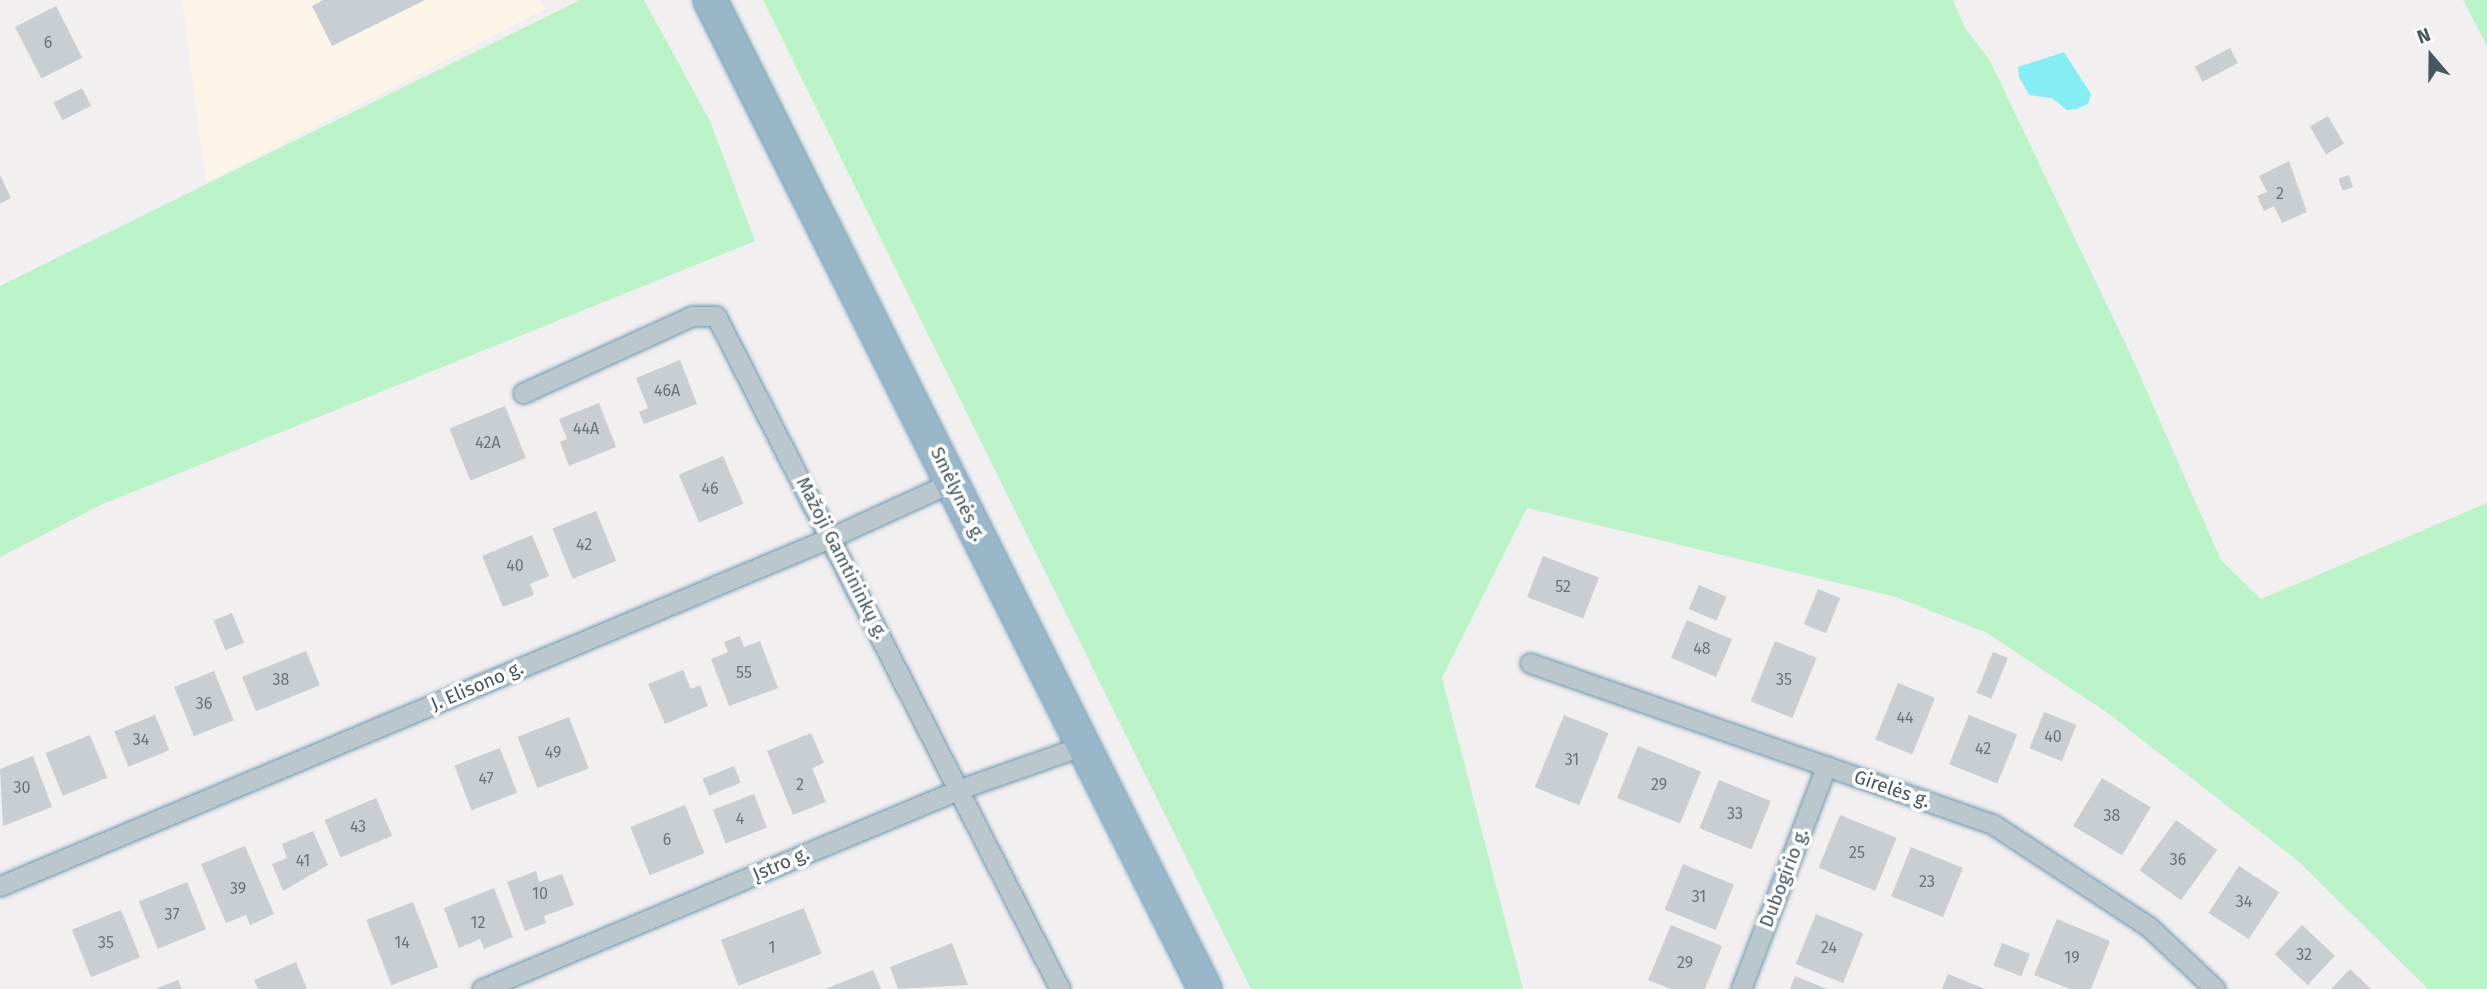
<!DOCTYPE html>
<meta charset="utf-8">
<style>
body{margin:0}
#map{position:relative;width:2487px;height:989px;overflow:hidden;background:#f2eff0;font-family:"Fira Sans",sans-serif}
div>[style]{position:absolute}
.commercial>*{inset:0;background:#fdf4e8}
.green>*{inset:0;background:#baf3c7}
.water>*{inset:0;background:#84eef3}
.building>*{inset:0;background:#c9ced2;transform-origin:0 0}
.roads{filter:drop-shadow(0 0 2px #6e97ae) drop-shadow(0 0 2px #6e97ae)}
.minor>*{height:19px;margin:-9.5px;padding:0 9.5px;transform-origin:9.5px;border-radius:9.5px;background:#bac7cd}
.trunk>*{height:32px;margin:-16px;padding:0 16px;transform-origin:16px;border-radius:16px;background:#98b8c9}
span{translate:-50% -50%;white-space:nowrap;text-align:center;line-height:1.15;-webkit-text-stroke:7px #fff;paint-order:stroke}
.number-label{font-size:16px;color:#67757b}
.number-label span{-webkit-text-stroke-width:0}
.street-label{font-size:19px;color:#46575e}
.north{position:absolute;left:2396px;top:21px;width:70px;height:70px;-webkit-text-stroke:5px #fff;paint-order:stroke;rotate:340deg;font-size:19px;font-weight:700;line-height:28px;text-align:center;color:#46575e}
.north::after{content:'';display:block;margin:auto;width:24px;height:32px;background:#46575e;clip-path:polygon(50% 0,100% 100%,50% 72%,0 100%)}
</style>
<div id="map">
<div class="commercial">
<div style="clip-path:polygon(182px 0,540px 0,545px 9px,206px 183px)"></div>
</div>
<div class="green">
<div style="clip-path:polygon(580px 0,644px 0,710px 121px,755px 241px,103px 504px,0 557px,0 286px)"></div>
<div style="clip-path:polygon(763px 0,1953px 0,1965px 28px,1989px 59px,2130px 353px,2221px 560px,2261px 599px,2487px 503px,2487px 989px,2428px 989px,2298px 861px,2105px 711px,1987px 633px,1896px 597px,1527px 508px,1442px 678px,1523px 989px,1251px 989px)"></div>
<div style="clip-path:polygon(2463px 0,2487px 0,2487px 46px)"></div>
</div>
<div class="water">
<div style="clip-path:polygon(2064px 52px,2091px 94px,2088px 104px,2077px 109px,2067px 110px,2052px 98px,2029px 95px,2019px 77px,2018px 67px)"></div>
</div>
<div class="building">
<div style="clip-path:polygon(323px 0,425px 0,332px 46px,312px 6px)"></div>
<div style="left:56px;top:6px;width:58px;height:46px;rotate:63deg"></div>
<div style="left:2230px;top:48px;width:17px;height:40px;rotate:62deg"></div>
<div style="left:82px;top:88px;width:20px;height:32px;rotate:63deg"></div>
<div style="left:2328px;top:116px;width:32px;height:21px;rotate:60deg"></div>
<div style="clip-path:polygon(2289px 161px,2307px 212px,2282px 223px,2274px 206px,2264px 211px,2257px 196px,2267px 192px,2259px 176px)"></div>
<div style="clip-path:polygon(0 175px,11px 198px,0 204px)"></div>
<div style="left:2349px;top:175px;width:13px;height:11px;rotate:72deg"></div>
<div style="clip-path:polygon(680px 360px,697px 404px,644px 424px,639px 412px,648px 408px,636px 378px)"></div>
<div style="clip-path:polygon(599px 403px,616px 447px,569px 466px,560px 442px,567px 439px,559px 419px)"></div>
<div style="left:505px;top:406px;width:56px;height:60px;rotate:68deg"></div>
<div style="left:723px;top:456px;width:52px;height:48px;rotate:67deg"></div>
<div style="left:596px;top:511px;width:54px;height:47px;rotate:68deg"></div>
<div style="clip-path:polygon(532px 535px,549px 576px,530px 584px,534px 595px,503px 607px,482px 556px)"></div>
<div style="left:1543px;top:556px;width:60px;height:44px;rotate:21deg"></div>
<div style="left:1699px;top:585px;width:30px;height:26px;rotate:23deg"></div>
<div style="left:1818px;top:589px;width:24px;height:38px;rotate:22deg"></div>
<div style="left:232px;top:613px;width:32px;height:20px;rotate:68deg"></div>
<div style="left:1687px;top:620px;width:49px;height:41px;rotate:23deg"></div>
<div style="clip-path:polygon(740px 636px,744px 647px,760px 641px,778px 688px,729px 706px,711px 659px,728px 652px,724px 642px)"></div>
<div style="left:1775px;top:641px;width:45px;height:65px;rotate:22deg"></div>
<div style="left:306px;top:651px;width:37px;height:69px;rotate:68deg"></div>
<div style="left:1993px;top:652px;width:16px;height:44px;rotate:22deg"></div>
<div style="clip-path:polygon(683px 670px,691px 689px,700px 685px,708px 706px,665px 724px,648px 684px)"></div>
<div style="left:214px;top:671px;width:53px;height:43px;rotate:68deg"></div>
<div style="left:1898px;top:683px;width:40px;height:61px;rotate:22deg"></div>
<div style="left:2044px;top:712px;width:35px;height:39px;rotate:22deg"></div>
<div style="left:155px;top:715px;width:38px;height:44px;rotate:68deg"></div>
<div style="left:1564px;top:715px;width:48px;height:78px;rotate:22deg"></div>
<div style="left:1969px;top:715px;width:52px;height:53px;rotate:22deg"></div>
<div style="left:569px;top:717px;width:55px;height:55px;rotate:69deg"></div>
<div style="clip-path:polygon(811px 733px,824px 763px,812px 768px,826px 802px,793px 815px,767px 751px)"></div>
<div style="left:90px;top:735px;width:46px;height:48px;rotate:68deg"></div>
<div style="left:1638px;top:746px;width:68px;height:56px;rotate:22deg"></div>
<div style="left:500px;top:748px;width:48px;height:49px;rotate:69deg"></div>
<div style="clip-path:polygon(33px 756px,52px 807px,3px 826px,0 769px)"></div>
<div style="left:734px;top:766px;width:18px;height:34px;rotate:68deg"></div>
<div style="left:2102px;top:778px;width:57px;height:56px;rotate:31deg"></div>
<div style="left:1719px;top:780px;width:56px;height:52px;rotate:22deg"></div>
<div style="left:754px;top:794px;width:36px;height:44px;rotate:69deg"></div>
<div style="left:376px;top:798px;width:41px;height:56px;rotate:67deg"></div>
<div style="left:685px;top:805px;width:52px;height:59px;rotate:68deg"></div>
<div style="left:1840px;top:815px;width:61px;height:57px;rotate:22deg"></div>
<div style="left:2176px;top:820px;width:51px;height:62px;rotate:36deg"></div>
<div style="clip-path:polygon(313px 831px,328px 865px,283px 891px,272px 864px,287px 858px,282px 844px)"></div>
<div style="clip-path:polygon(245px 846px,274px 914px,250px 925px,246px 915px,226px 923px,201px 864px)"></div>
<div style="left:1911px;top:847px;width:56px;height:53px;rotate:22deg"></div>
<div style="left:1683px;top:864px;width:55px;height:49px;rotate:22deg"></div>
<div style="left:2239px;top:866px;width:48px;height:56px;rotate:33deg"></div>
<div style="clip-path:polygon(536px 871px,539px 882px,562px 874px,574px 905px,544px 916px,546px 923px,525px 931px,507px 882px)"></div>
<div style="left:187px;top:882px;width:51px;height:52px;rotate:68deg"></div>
<div style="clip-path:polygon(494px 888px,513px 937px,484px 949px,480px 939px,459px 948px,444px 908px)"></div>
<div style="left:413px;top:902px;width:70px;height:50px;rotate:69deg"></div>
<div style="left:804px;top:908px;width:49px;height:89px;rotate:69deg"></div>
<div style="left:121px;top:910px;width:51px;height:53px;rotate:68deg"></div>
<div style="left:1816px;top:914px;width:51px;height:54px;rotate:22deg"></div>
<div style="clip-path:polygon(2057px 919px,2110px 941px,2091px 989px,2070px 989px,2034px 975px)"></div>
<div style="clip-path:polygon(1671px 925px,1722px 946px,1705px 989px,1671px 989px,1648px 980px)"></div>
<div style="left:2302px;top:925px;width:45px;height:40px;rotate:43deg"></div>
<div style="clip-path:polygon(952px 943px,968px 985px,898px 989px,890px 967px)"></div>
<div style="left:2002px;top:943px;width:30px;height:24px;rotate:21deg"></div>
<div style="clip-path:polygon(296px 962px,307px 989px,258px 989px,254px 980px)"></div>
<div style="clip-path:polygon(2350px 969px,2371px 989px,2331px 989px)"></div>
<div style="clip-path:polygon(873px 970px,881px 989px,825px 989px)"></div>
<div style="clip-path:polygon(1948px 974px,1985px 989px,1942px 989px)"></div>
<div style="clip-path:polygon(1795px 976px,1827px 989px,1790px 989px)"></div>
<div style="clip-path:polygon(178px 980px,182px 989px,155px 989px)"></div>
</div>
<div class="roads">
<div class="minor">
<div style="left:523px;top:393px;width:186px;rotate:-24.5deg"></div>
<div style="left:692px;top:316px;width:24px"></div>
<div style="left:716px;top:316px;width:756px;rotate:62.93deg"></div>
<div style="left:1530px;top:663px;width:491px;rotate:19.2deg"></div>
<div style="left:1994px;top:825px;width:184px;rotate:33.3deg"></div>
<div style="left:2148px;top:926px;width:92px;rotate:43.2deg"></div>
<div style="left:0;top:886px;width:902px;rotate:-22.76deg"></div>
<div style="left:832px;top:537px;width:132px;rotate:-24.6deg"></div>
<div style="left:482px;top:989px;width:518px;rotate:-22.7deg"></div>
<div style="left:960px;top:789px;width:129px;rotate:-19.4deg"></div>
<div style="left:1741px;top:989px;width:239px;rotate:-69.1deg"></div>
</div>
<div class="trunk">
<div style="left:710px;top:0;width:1106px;rotate:63.41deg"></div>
</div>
</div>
<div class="number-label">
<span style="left:48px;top:43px">6</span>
<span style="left:2280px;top:194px">2</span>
<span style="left:667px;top:391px">46A</span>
<span style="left:586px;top:429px">44A</span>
<span style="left:488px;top:443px">42A</span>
<span style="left:710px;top:489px">46</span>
<span style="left:584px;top:545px">42</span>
<span style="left:515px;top:566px">40</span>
<span style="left:1563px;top:587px">52</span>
<span style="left:1702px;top:649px">48</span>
<span style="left:744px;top:673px">55</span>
<span style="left:281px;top:680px">38</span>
<span style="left:1784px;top:680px">35</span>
<span style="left:204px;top:704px">36</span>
<span style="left:1905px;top:718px">44</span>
<span style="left:2053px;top:737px">40</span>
<span style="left:141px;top:740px">34</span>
<span style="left:1983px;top:749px">42</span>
<span style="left:553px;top:753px">49</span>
<span style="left:1572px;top:760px">31</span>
<span style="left:486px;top:779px">47</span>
<span style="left:800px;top:785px">2</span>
<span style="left:1659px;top:785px">29</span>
<span style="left:22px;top:788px">30</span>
<span style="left:1735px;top:814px">33</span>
<span style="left:2112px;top:816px">38</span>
<span style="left:740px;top:819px">4</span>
<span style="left:358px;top:827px">43</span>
<span style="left:667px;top:840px">6</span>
<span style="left:1857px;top:853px">25</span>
<span style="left:2178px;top:860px">36</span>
<span style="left:303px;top:861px">41</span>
<span style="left:1927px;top:882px">23</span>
<span style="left:238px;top:889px">39</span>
<span style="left:540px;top:894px">10</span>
<span style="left:1699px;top:897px">31</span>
<span style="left:2244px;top:902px">34</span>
<span style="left:172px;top:915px">37</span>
<span style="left:478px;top:923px">12</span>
<span style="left:106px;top:943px">35</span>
<span style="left:402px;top:943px">14</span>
<span style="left:772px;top:948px">1</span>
<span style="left:1829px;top:948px">24</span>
<span style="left:2304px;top:955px">32</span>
<span style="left:2072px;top:958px">19</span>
<span style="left:1685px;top:963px">29</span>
</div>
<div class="street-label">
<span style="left:958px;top:494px;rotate:64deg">Smėlynės g.</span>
<span style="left:842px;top:558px;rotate:63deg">Mažoji Gamtininkų g.</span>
<span style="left:477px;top:686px;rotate:-23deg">J. Elisono g.</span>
<span style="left:1892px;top:789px;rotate:19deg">Girelės g.</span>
<span style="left:781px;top:864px;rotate:-23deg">Įstro g.</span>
<span style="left:1784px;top:878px;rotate:-69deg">Dubogirio g.</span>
</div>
<div class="north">N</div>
</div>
